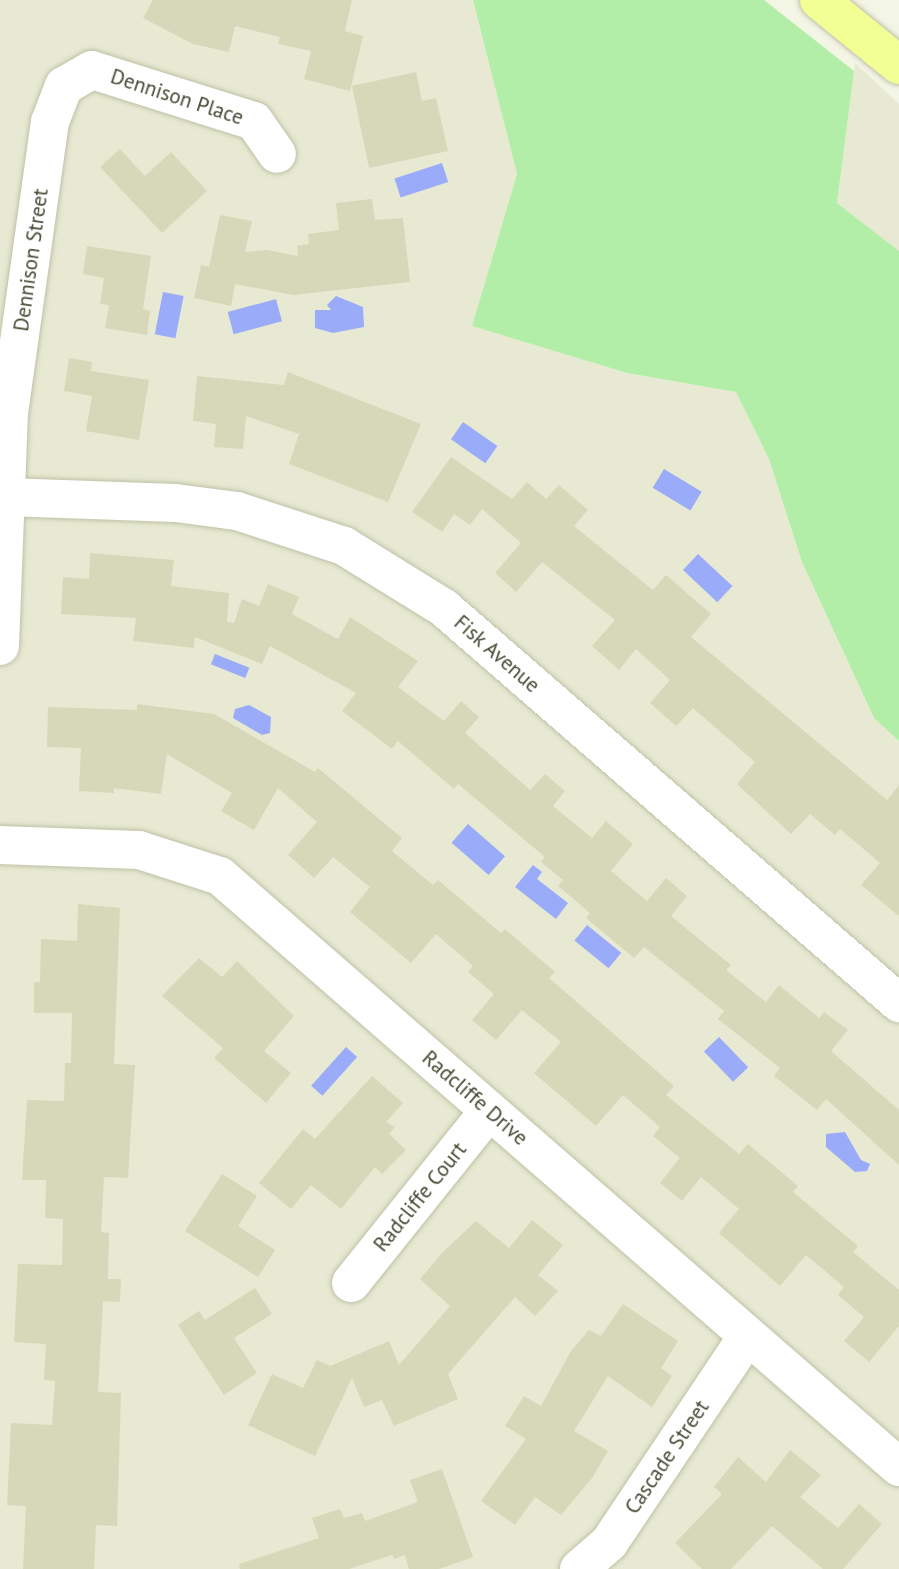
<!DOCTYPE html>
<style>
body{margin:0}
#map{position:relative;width:899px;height:1569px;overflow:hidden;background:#f3f5e5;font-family:"PT Sans",sans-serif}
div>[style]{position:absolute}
.residential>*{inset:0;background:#e7e9d2}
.green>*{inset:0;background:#b3eea9}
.water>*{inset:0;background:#9aacf9;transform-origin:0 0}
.building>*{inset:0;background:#d7d8b9}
.roads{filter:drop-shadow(0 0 2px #bfc1a6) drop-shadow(0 0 2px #bfc1a6)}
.minor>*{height:38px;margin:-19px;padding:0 19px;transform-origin:19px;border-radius:19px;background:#fff}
.major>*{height:38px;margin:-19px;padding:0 19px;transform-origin:19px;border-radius:19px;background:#f2ff94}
span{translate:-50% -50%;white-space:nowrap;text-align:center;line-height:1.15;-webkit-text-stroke:5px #fff;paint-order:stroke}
.street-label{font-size:21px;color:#484834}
</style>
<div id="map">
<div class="residential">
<div style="clip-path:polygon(0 0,473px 0,517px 174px,472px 326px,626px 373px,736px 392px,769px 459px,802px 562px,874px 718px,899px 741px,899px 1569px,0 1569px)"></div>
<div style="clip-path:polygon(855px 63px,899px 104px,899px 251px,837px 203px)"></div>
</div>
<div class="green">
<div style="clip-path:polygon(473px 0,764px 0,854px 71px,837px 203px,899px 251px,899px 741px,874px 718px,802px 562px,769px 459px,736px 392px,627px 373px,472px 326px,517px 174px)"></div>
</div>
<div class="water">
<div style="left:442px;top:163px;width:20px;height:50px;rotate:72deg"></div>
<div style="left:163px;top:292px;width:21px;height:43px;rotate:11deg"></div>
<div style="clip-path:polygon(336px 296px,363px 307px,364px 327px,333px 333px,315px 328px,315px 310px,331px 310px,327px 305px)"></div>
<div style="left:276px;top:299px;width:23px;height:50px;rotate:75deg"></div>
<div style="left:463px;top:422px;width:42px;height:21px;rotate:35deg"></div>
<div style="left:664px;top:469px;width:44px;height:22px;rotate:31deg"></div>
<div style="left:698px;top:554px;width:47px;height:22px;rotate:43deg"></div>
<div style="left:215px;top:654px;width:37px;height:11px;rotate:22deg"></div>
<div style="clip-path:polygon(249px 705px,271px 717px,270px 733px,262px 735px,233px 718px,235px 709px)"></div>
<div style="left:468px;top:824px;width:49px;height:25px;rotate:41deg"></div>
<div style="clip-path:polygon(533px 865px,542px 872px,537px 879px,568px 903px,556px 919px,515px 887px)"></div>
<div style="left:587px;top:925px;width:44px;height:20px;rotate:39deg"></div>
<div style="left:719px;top:1037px;width:42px;height:21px;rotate:46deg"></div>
<div style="left:346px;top:1047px;width:15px;height:52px;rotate:42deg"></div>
<div style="clip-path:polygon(845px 1132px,861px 1160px,870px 1164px,867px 1171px,855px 1172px,826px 1147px,826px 1134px)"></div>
</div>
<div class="building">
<div style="clip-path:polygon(153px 0,352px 0,345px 31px,363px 36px,350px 91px,304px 79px,311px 51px,278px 44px,280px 37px,235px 26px,229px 52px,193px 44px,143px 18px)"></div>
<div style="clip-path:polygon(416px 72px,422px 101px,436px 98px,448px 151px,369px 168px,352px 86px)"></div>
<div style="clip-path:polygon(120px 149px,145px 176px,171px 152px,207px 191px,162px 233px,100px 167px)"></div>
<div style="clip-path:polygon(372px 199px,375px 220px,403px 218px,410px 282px,293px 295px,235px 284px,231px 306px,194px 298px,201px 265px,209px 267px,220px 215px,252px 221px,245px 252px,267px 250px,298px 256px,297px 246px,309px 244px,308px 234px,339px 230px,336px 203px)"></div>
<div style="clip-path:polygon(87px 246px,151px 256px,143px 309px,150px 311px,147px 335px,105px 328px,109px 305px,100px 304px,104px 278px,83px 274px)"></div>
<div style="clip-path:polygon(69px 358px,92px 362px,91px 371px,149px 380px,139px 440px,86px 431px,92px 396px,64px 391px)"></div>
<div style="clip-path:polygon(288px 372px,421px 424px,388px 502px,289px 464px,299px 434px,246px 416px,243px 449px,214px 447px,216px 424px,193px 421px,197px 376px,284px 385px)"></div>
<div style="clip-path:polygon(451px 457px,512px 499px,527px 482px,546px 499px,559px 485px,588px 510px,574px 526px,653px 590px,666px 575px,711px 614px,691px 637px,887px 800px,899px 785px,899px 916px,861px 885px,880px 863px,840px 829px,835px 835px,810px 814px,791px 834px,737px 784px,755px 762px,693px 708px,676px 726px,650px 703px,670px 680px,636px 649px,619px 670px,592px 646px,615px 620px,542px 562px,516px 592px,495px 573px,521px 543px,482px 509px,470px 525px,454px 514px,442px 532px,412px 512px)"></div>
<div style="clip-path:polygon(90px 553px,174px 560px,171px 586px,229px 593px,227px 622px,234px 623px,242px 599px,259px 606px,268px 584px,299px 597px,292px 614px,338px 639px,350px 617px,418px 661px,398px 687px,444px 721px,461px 701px,479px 717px,465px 733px,530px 790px,545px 774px,565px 791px,553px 806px,592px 838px,606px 821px,633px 844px,611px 871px,647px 901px,666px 878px,687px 896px,671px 916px,731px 965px,726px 970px,766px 1002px,779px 985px,819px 1018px,824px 1012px,848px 1030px,831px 1051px,899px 1110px,899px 1165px,826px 1099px,817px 1110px,774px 1076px,780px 1068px,718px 1019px,724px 1011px,644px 947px,634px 958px,586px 918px,590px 913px,558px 886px,563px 880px,541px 862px,545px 857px,458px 784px,454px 789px,398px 741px,392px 749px,342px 711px,356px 693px,270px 646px,262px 664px,195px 637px,194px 648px,133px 641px,136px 618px,61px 614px,63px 577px,89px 579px)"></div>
<div style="clip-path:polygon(137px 704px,214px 714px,315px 772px,318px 768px,402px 838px,392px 851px,433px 885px,438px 880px,501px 933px,505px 929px,555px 972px,549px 978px,674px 1086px,666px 1095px,739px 1154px,748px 1144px,798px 1186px,793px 1192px,858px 1246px,853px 1252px,899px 1290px,899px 1326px,869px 1362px,844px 1341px,864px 1317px,838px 1295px,844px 1287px,806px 1255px,780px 1286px,719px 1233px,739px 1209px,701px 1177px,682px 1201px,660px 1183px,680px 1158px,653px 1136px,660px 1127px,623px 1095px,596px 1126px,534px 1073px,561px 1042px,522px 1010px,496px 1040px,472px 1020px,494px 994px,468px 972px,473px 966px,436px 934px,411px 963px,350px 912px,370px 887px,333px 857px,314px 878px,288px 855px,317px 822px,278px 788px,254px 830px,221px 811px,232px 793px,167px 754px,161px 794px,114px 788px,114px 793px,79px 791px,81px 748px,47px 747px,48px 707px,137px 710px)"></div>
<div style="clip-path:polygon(78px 904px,120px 908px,114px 1064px,135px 1065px,128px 1178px,104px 1177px,101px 1232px,109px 1233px,108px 1279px,121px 1279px,120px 1302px,103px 1301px,98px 1392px,121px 1393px,117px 1526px,96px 1525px,94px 1569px,23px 1569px,26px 1506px,7px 1505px,11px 1423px,52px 1425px,55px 1381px,44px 1380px,46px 1344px,14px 1342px,18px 1264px,62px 1265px,63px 1219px,45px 1218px,46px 1180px,22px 1180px,27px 1100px,64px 1101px,65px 1063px,71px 1063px,72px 1013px,34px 1013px,34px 982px,40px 982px,41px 939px,77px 941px)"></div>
<div style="clip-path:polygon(199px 958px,222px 977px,237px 961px,294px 1016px,264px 1051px,291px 1073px,266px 1103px,214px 1058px,223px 1048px,162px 996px)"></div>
<div style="clip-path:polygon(372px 1076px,403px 1103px,386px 1122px,395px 1127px,389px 1134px,406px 1150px,382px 1174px,375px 1167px,341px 1209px,311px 1185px,291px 1209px,259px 1183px,303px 1129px,315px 1139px)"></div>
<div style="clip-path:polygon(222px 1174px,257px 1196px,238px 1226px,275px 1250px,258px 1277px,185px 1231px)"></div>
<div style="clip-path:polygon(532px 1220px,563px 1245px,538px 1275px,558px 1291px,535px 1316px,515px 1297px,448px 1374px,458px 1399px,394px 1426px,382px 1400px,364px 1407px,352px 1378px,315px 1456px,248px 1425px,272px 1374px,303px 1388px,317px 1360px,330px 1366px,389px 1341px,399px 1365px,450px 1306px,420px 1279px,442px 1253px,476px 1221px,509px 1248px)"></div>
<div style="clip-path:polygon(255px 1288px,272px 1314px,234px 1338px,257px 1373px,224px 1395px,178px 1325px,199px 1311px,205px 1320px)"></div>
<div style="clip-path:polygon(623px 1304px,678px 1341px,661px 1368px,672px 1376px,652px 1407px,608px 1376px,574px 1431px,608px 1451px,592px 1478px,561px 1515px,535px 1497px,515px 1525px,481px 1501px,526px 1439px,505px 1426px,524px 1396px,541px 1406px,571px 1351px,589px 1330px,601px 1336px)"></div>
<div style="clip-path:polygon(790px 1450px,821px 1475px,800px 1497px,838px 1528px,859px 1504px,882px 1524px,843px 1569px,823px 1569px,772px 1526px,731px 1569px,702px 1569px,675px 1543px,722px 1494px,714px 1487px,738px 1457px,766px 1482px)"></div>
<div style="clip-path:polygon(442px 1469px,473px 1557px,439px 1569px,409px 1569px,405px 1555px,394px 1559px,392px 1555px,349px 1569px,240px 1569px,239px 1564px,319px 1538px,312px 1518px,340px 1509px,344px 1518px,362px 1513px,365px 1521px,418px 1502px,410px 1480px)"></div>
</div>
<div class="roads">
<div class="minor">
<div style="left:6px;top:497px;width:170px;rotate:2deg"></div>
<div style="left:176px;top:503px;width:62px;rotate:7.5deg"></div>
<div style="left:237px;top:511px;width:113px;rotate:18.1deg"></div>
<div style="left:344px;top:546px;width:118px;rotate:31.8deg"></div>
<div style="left:444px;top:608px;width:603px;rotate:40.96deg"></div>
<div style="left:0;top:646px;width:233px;rotate:-87.8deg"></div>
<div style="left:9px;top:413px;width:294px;rotate:-82deg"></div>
<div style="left:50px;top:122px;width:39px;rotate:-69deg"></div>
<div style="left:64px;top:86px;width:32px;rotate:-30deg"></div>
<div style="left:92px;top:70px;width:170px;rotate:17.5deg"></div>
<div style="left:254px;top:121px;width:40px;rotate:55.1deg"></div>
<div style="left:0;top:845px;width:139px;rotate:2.1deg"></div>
<div style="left:139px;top:850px;width:85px;rotate:17.8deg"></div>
<div style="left:220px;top:876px;width:900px;rotate:41.04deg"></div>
<div style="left:351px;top:1283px;width:221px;rotate:-51.3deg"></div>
<div style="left:579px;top:1569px;width:40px;rotate:-41deg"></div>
<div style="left:609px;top:1543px;width:248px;rotate:-56.2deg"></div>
</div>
<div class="major">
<div style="left:819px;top:0;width:103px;rotate:39.1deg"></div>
</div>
</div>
<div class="street-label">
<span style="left:177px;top:97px;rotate:18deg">Dennison Place</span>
<span style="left:31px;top:260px;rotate:-82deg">Dennison Street</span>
<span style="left:497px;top:654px;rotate:41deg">Fisk Avenue</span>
<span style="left:475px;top:1098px;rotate:41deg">Radcliffe Drive</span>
<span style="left:420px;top:1197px;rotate:-51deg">Radcliffe Court</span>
<span style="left:667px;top:1457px;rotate:-56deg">Cascade Street</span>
</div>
</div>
